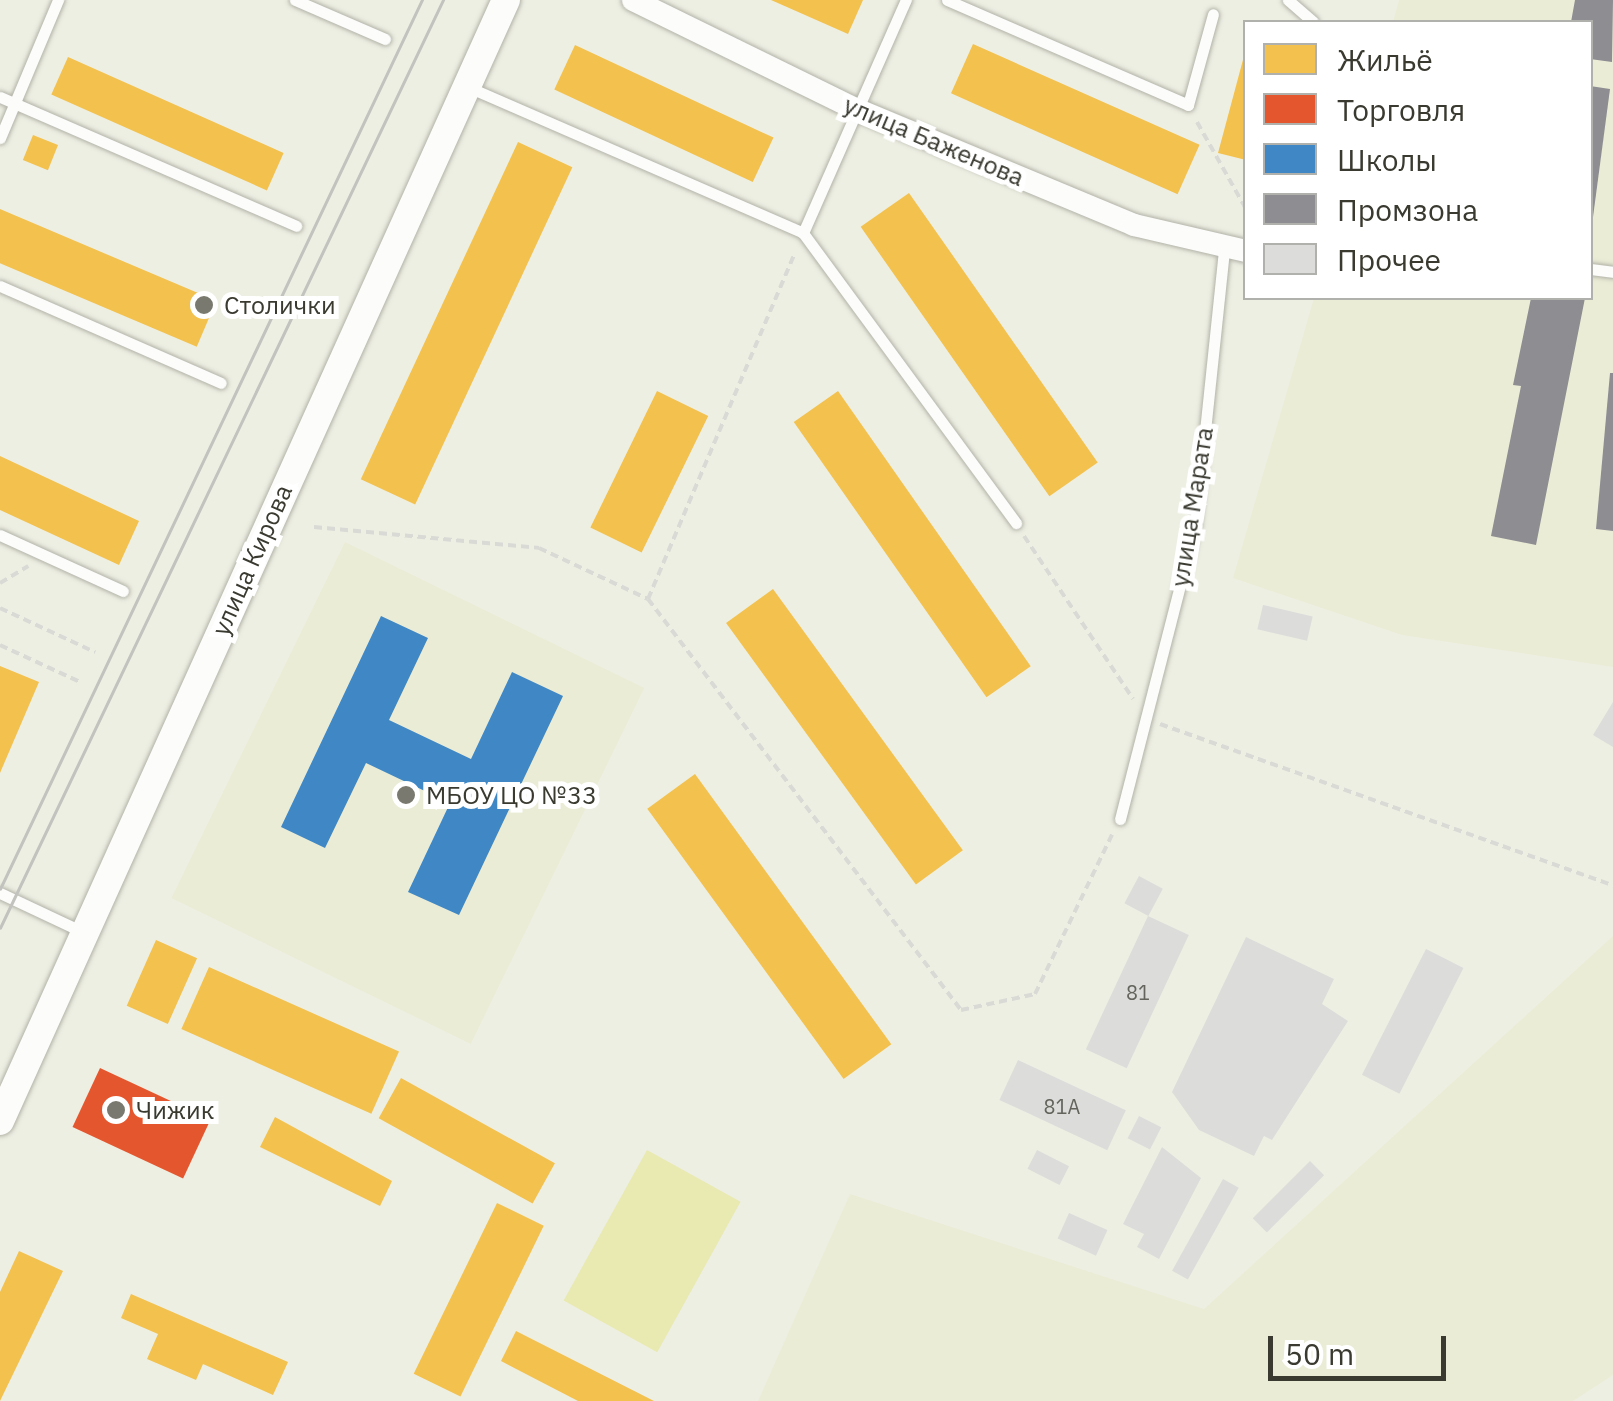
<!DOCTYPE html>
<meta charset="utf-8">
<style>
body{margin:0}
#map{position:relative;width:1613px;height:1401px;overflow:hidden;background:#eeefe3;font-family:"IBM Plex Sans",sans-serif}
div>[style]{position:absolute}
.built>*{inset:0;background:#ebecd6;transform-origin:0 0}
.green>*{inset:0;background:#e9eab1;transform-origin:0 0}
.homes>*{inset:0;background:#f2c14e;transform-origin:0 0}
.shops>*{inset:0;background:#e4572e;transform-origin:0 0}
.schools>*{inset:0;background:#3f88c5}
.industry>*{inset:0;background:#8d8d92}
.building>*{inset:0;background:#dcdcda;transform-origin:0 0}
.path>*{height:4px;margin-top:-2px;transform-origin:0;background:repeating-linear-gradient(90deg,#d9d9d5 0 8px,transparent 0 13px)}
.roads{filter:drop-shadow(0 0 2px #b2b2a8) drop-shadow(0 0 2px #b2b2a8)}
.service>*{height:11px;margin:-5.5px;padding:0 5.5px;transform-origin:5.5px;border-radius:5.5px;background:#fcfdfb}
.minor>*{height:22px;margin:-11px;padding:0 11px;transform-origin:11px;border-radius:11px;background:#fcfdfb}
.tertiary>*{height:28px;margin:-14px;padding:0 14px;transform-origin:14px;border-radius:14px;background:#fcfdfb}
.tram>*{height:2.5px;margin:-1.25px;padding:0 1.25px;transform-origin:1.25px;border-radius:1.25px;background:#c2c2be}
.dots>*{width:28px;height:28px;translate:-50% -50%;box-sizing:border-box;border:5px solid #fff;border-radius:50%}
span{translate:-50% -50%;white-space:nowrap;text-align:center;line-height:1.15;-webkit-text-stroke:10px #fff;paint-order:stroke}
.number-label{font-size:20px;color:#64645d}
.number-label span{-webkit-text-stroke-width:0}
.street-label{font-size:25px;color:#3a3a31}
.poi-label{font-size:25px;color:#3a3a31}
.left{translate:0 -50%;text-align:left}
.legend{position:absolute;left:1243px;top:20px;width:350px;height:280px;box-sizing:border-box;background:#fff;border:2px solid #b0b0ad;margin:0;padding:12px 18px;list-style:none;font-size:30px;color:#3a3a31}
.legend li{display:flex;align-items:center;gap:20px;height:50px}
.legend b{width:50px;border:2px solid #b0b0ad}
.scale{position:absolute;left:1268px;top:1336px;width:178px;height:45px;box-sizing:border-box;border:5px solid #3a3a31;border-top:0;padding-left:12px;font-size:30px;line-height:35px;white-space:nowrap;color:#3a3a31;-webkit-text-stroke:8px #fff;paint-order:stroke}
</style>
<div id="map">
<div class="built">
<div style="clip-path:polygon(1399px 0,1613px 0,1613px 667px,1402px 635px,1233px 578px,1314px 298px,1590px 298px,1590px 22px,1393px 22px)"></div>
<div style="left:345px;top:542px;width:333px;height:396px;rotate:26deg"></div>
<div style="clip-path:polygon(1613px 936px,1613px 1375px,1573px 1401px,758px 1401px,850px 1194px,1204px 1309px)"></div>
</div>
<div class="green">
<div style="left:647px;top:1150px;width:107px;height:172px;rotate:29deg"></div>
</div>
<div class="homes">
<div style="clip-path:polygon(771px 0,863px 0,848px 34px)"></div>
<div style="left:973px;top:44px;width:248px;height:54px;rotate:24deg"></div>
<div style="left:575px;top:45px;width:219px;height:49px;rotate:25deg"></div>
<div style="clip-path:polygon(1244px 56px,1246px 56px,1246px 160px,1218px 153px)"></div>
<div style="left:68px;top:57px;width:236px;height:41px;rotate:24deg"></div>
<div style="left:33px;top:135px;width:27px;height:27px;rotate:22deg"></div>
<div style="left:518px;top:142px;width:60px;height:372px;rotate:25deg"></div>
<div style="left:909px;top:193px;width:329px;height:59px;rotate:55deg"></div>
<div style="left:0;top:209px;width:235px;height:50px;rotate:23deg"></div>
<div style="left:657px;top:391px;width:57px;height:152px;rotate:26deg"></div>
<div style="left:838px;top:391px;width:336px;height:54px;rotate:55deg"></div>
<div style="clip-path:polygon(0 456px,139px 521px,119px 565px,0 510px)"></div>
<div style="left:773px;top:589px;width:323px;height:58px;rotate:54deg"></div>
<div style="clip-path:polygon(0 666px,39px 682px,0 773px)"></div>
<div style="left:695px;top:774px;width:334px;height:59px;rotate:54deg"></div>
<div style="left:156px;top:940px;width:45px;height:72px;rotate:24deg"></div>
<div style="left:209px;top:967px;width:208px;height:68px;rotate:24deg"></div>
<div style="left:401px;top:1078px;width:176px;height:46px;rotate:29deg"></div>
<div style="clip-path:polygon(275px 1117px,392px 1181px,380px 1206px,260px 1147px)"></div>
<div style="left:497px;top:1203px;width:52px;height:190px;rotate:26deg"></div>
<div style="clip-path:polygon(19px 1251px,63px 1271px,0 1401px,0 1292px)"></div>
<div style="clip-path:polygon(131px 1294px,288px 1362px,273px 1395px,203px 1364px,196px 1380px,147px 1359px,158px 1334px,121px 1318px)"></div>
<div style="clip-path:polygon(516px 1331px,654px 1401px,578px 1401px,501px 1361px)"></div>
</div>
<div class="shops">
<div style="left:100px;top:1068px;width:122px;height:65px;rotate:25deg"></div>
</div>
<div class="schools">
<div style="clip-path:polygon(381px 616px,428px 638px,389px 720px,471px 759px,512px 672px,563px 696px,459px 915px,408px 892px,450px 803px,366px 763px,325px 848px,281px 827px)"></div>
</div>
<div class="industry">
<div style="clip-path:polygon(1575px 0,1613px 0,1612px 62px,1590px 59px,1590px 22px,1571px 22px)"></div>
<div style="clip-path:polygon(1590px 86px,1610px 89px,1593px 217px,1590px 217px)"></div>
<div style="clip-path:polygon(1531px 298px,1585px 298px,1536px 545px,1491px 536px,1521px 386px,1513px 385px)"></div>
<div style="clip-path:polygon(1610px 373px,1613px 373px,1613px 531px,1596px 529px)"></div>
</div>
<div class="building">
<div style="left:1263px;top:605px;width:51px;height:25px;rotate:13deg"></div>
<div style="clip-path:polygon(1613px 702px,1613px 747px,1593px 735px)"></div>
<div style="left:1139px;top:876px;width:27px;height:31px;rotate:28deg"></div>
<div style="left:1148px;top:916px;width:45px;height:147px;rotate:25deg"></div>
<div style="clip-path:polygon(1246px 937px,1334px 979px,1322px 1004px,1348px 1021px,1272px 1140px,1264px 1136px,1254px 1156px,1199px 1130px,1172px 1092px)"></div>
<div style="left:1426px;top:949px;width:42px;height:141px;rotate:27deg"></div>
<div style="left:1018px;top:1060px;width:119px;height:44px;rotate:25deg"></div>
<div style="left:1139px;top:1116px;width:25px;height:25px;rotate:27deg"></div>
<div style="clip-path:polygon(1162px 1147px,1201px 1178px,1159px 1259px,1137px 1247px,1144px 1234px,1123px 1224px)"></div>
<div style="left:1037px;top:1150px;width:36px;height:21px;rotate:27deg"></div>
<div style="left:1310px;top:1161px;width:20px;height:81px;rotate:45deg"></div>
<div style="left:1223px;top:1179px;width:18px;height:105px;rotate:29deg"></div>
<div style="left:1069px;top:1213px;width:42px;height:28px;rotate:24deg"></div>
</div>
<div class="path">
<div style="left:1197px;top:122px;width:100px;rotate:60.6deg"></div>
<div style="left:314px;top:527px;width:226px;rotate:5.3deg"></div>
<div style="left:539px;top:548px;width:120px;rotate:25.1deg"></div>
<div style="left:648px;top:599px;width:517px;rotate:52.71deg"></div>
<div style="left:961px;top:1010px;width:76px;rotate:-12.2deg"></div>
<div style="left:1035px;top:994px;width:177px;rotate:-64.2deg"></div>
<div style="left:1024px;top:536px;width:196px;rotate:56.2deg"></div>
<div style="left:0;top:583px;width:33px;rotate:-31deg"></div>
<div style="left:648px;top:599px;width:376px;rotate:-67deg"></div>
<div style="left:0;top:608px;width:105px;rotate:24.9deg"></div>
<div style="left:0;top:645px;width:88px;rotate:24.8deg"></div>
<div style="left:1160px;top:724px;width:481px;rotate:19.6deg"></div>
</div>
<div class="roads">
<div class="service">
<div style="left:295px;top:0;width:98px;rotate:23.4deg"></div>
<div style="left:947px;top:0;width:263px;rotate:23.5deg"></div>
<div style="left:1188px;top:105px;width:94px;rotate:-74.6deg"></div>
<div style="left:1288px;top:0;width:33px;rotate:41deg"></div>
<div style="left:468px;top:87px;width:365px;rotate:23.5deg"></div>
<div style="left:803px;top:233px;width:360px;rotate:53.7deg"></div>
<div style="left:0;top:97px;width:323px;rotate:23.5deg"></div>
<div style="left:0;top:138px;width:150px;rotate:-67.2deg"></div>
<div style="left:803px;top:233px;width:255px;rotate:-66.2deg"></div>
<div style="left:1590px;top:269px;width:23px;rotate:7deg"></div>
<div style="left:0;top:286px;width:241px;rotate:23.7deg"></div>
<div style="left:0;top:535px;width:135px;rotate:24.5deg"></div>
<div style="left:1120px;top:819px;width:302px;rotate:-75.6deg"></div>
<div style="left:1195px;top:526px;width:280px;rotate:-84deg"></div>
<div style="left:0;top:893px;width:94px;rotate:25.2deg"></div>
</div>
<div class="minor">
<div style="left:633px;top:0;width:250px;rotate:26.1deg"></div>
<div style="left:858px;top:110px;width:299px;rotate:22.6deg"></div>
<div style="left:1134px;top:225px;width:115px;rotate:13.1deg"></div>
</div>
<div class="tertiary">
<div style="left:0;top:1121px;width:1230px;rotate:-65.71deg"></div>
</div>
</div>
<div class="tram">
<div style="left:0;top:889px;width:984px;rotate:-64.61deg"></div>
<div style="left:0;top:928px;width:1028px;rotate:-64.48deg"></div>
</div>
<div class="dots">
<div style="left:204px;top:305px;background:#79796f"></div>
<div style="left:406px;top:795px;background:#79796f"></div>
<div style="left:116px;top:1110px;background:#79796f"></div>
</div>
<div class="number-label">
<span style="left:1138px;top:992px">81</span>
<span style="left:1062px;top:1106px">81А</span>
</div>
<div class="street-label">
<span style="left:934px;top:141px;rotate:23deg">улица Баженова</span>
<span style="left:1192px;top:507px;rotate:-81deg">улица Марата</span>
<span style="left:252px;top:560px;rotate:-66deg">улица Кирова</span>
</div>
<div class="poi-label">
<span class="left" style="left:224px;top:305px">Столички</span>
<span class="left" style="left:426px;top:795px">МБОУ ЦО №33</span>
<span class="left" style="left:136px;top:1110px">Чижик</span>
</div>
<ul class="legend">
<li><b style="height:28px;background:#f2c14e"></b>Жильё</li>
<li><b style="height:28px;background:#e4572e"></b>Торговля</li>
<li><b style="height:28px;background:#3f88c5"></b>Школы</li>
<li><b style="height:28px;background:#8d8d92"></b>Промзона</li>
<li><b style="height:28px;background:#dcdcda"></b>Прочее</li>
</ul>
<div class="scale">50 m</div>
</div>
